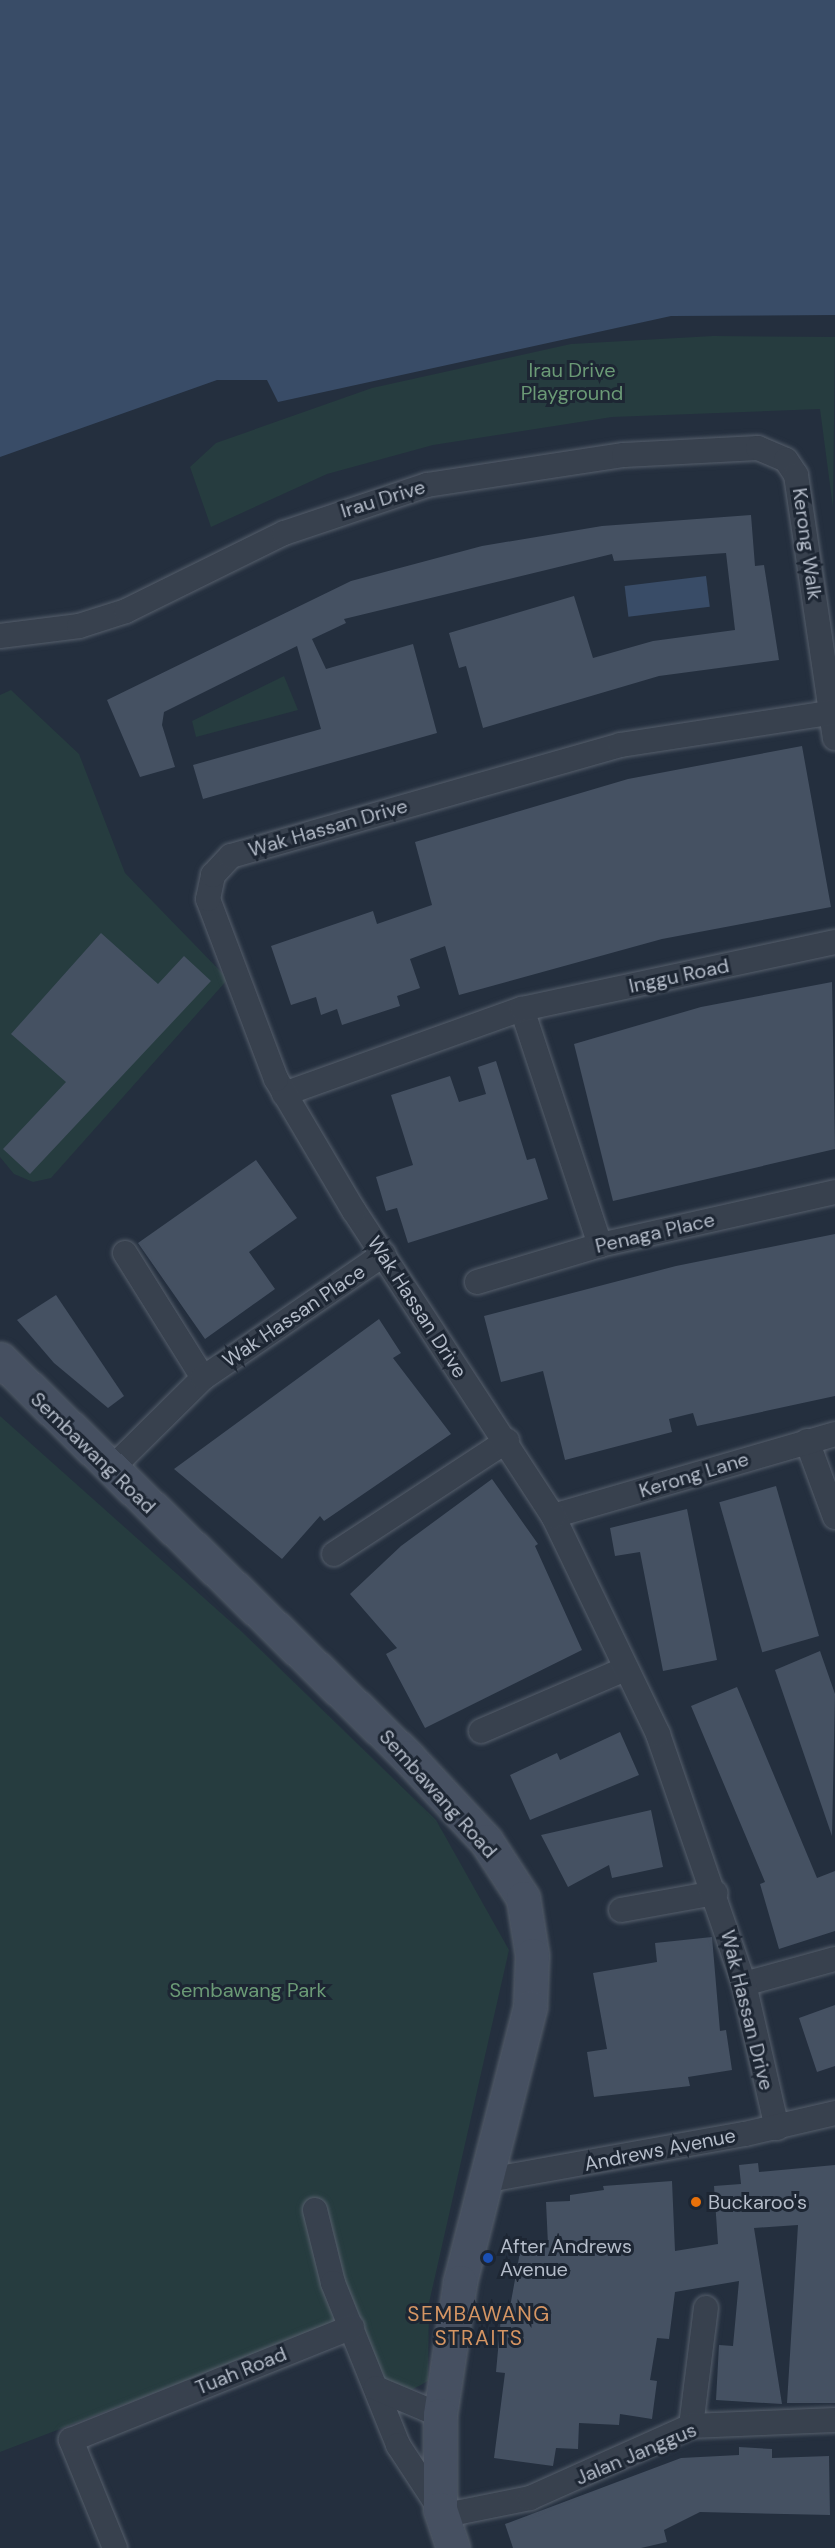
<!DOCTYPE html>
<style>
body{margin:0}
#map{position:relative;width:835px;height:2548px;overflow:hidden;background:#242f3e;font-family:"DM Sans",sans-serif}
div>[style]{position:absolute}
.green>*{inset:0;background:#263c3f}
.water>*{inset:0;background:#394c67;transform-origin:0 0}
.building>*{inset:0;background:#455162;transform-origin:0 0}
.roads{filter:drop-shadow(0 0 2px #565f6c) drop-shadow(0 0 2px #565f6c)}
.street>*{height:24px;margin:-12px;padding:0 12px;transform-origin:12px;border-radius:12px;background:#38414e}
.secondary>*{height:33px;margin:-16.5px;padding:0 16.5px;transform-origin:16.5px;border-radius:16.5px;background:#465061}
.dots>*{width:16px;height:16px;translate:-50% -50%;box-sizing:border-box;border:3px solid #1d2633;border-radius:50%}
span{translate:-50% -50%;white-space:nowrap;text-align:center;line-height:1.15;-webkit-text-stroke:6px #1d2633;paint-order:stroke}
.park-label{font-size:20px;color:#6b9a76}
.street-label{font-size:20px;color:#b4bcc9}
.poi-label{font-size:20px;color:#b4bcc9}
.left{translate:0 -50%;text-align:left}
.neighbourhood-label{font-size:21px;color:#d59563;letter-spacing:1.5px}
</style>
<div id="map">
<div class="green">
<div style="clip-path:polygon(713px 336px,835px 337px,833px 508px,820px 409px,612px 417px,433px 445px,327px 474px,211px 527px,190px 467px,216px 443px,372px 388px,571px 344px)"></div>
<div style="clip-path:polygon(284px 676px,298px 710px,196px 737px,192px 721px)"></div>
<div style="clip-path:polygon(11px 690px,79px 754px,125px 873px,228px 979px,51px 1178px,33px 1182px,14px 1174px,0 1157px,0 695px)"></div>
<div style="clip-path:polygon(0 1416px,241px 1631px,436px 1820px,509px 1950px,429px 2303px,428px 2381px,408px 2392px,390px 2391px,357px 2315px,0 2452px)"></div>
</div>
<div class="water">
<div style="clip-path:polygon(0 0,835px 0,835px 315px,671px 316px,278px 402px,267px 380px,217px 380px,0 457px)"></div>
<div style="left:706px;top:576px;width:31px;height:82px;rotate:83deg"></div>
</div>
<div class="building">
<div style="clip-path:polygon(751px 515px,755px 566px,764px 565px,779px 660px,659px 676px,483px 728px,466px 666px,459px 668px,449px 633px,574px 596px,593px 658px,653px 641px,735px 630px,726px 553px,614px 561px,612px 554px,344px 619px,346px 623px,312px 639px,326px 669px,413px 644px,437px 733px,203px 799px,193px 765px,321px 729px,297px 646px,164px 712px,162px 725px,175px 767px,140px 777px,107px 700px,351px 581px,482px 546px,602px 526px)"></div>
<div style="clip-path:polygon(802px 746px,831px 907px,662px 939px,459px 995px,445px 946px,410px 959px,420px 988px,397px 996px,400px 1006px,342px 1025px,337px 1009px,321px 1015px,316px 997px,291px 1005px,271px 946px,373px 911px,377px 924px,432px 905px,415px 842px,628px 779px)"></div>
<div style="clip-path:polygon(101px 933px,158px 984px,184px 956px,211px 981px,30px 1174px,3px 1149px,66px 1082px,11px 1034px)"></div>
<div style="clip-path:polygon(832px 982px,835px 1149px,613px 1201px,574px 1044px,701px 1007px)"></div>
<div style="clip-path:polygon(496px 1061px,527px 1160px,535px 1158px,548px 1199px,408px 1243px,397px 1208px,386px 1211px,376px 1177px,413px 1165px,391px 1095px,450px 1076px,459px 1102px,486px 1094px,478px 1067px)"></div>
<div style="clip-path:polygon(256px 1160px,297px 1218px,249px 1252px,275px 1289px,205px 1339px,138px 1243px)"></div>
<div style="clip-path:polygon(835px 1234px,835px 1396px,697px 1426px,693px 1413px,669px 1419px,672px 1432px,565px 1460px,543px 1371px,501px 1382px,484px 1316px,676px 1266px)"></div>
<div style="clip-path:polygon(56px 1295px,124px 1396px,108px 1408px,54px 1363px,17px 1320px)"></div>
<div style="clip-path:polygon(379px 1319px,401px 1353px,393px 1358px,451px 1434px,324px 1521px,320px 1516px,282px 1559px,174px 1469px)"></div>
<div style="clip-path:polygon(492px 1479px,538px 1544px,535px 1546px,582px 1650px,425px 1728px,386px 1654px,397px 1648px,350px 1594px,401px 1546px)"></div>
<div style="left:776px;top:1486px;width:156px;height:59px;rotate:74deg"></div>
<div style="clip-path:polygon(687px 1509px,717px 1660px,663px 1671px,640px 1552px,615px 1556px,610px 1528px)"></div>
<div style="clip-path:polygon(820px 1651px,835px 1694px,832px 1836px,775px 1670px)"></div>
<div style="clip-path:polygon(737px 1687px,817px 1878px,835px 1871px,835px 1931px,779px 1949px,760px 1884px,765px 1882px,691px 1706px)"></div>
<div style="clip-path:polygon(620px 1732px,639px 1775px,530px 1820px,510px 1775px,557px 1753px,560px 1760px)"></div>
<div style="clip-path:polygon(651px 1810px,663px 1867px,612px 1878px,609px 1865px,568px 1887px,541px 1835px)"></div>
<div style="clip-path:polygon(712px 1937px,720px 2031px,726px 2030px,732px 2070px,688px 2077px,690px 2086px,594px 2097px,587px 2052px,607px 2049px,593px 1973px,657px 1962px,655px 1943px)"></div>
<div style="clip-path:polygon(835px 2005px,835px 2066px,817px 2072px,799px 2018px)"></div>
<div style="clip-path:polygon(758px 2163px,759px 2172px,835px 2165px,835px 2403px,787px 2403px,798px 2225px,754px 2228px,782px 2404px,716px 2400px,719px 2345px,733px 2346px,739px 2281px,675px 2292px,669px 2339px,657px 2338px,650px 2380px,657px 2381px,652px 2419px,620px 2414px,619px 2425px,579px 2423px,578px 2449px,556px 2448px,553px 2466px,494px 2458px,505px 2373px,496px 2372px,502px 2306px,510px 2307px,522px 2241px,548px 2245px,546px 2202px,570px 2201px,570px 2195px,604px 2190px,603px 2186px,672px 2181px,675px 2251px,718px 2244px,714px 2186px,741px 2184px,739px 2165px)"></div>
<div style="clip-path:polygon(739px 2447px,772px 2449px,772px 2458px,829px 2456px,830px 2515px,700px 2512px,664px 2530px,667px 2542px,641px 2548px,513px 2548px,505px 2524px,681px 2458px,739px 2455px)"></div>
</div>
<div class="roads">
<div class="street">
<div style="left:0;top:636px;width:80px;rotate:-7.2deg"></div>
<div style="left:79px;top:626px;width:49px;rotate:-17.7deg"></div>
<div style="left:126px;top:611px;width:176px;rotate:-26.3deg"></div>
<div style="left:284px;top:533px;width:151px;rotate:-18.6deg"></div>
<div style="left:427px;top:485px;width:199px;rotate:-8.7deg"></div>
<div style="left:624px;top:455px;width:134px;rotate:-3deg"></div>
<div style="left:758px;top:448px;width:30px;rotate:23deg"></div>
<div style="left:786px;top:460px;width:18px;rotate:56deg"></div>
<div style="left:796px;top:475px;width:266px;rotate:81.6deg"></div>
<div style="left:522px;top:1009px;width:249px;rotate:71.7deg"></div>
<div style="left:284px;top:1094px;width:253px;rotate:-19.7deg"></div>
<div style="left:522px;top:1009px;width:320px;rotate:-12.1deg"></div>
<div style="left:125px;top:1253px;width:147px;rotate:58deg"></div>
<div style="left:477px;top:1282px;width:128px;rotate:-16.7deg"></div>
<div style="left:600px;top:1245px;width:241px;rotate:-12.7deg"></div>
<div style="left:807px;top:1441px;width:81px;rotate:69.8deg"></div>
<div style="left:110px;top:1470px;width:131px;rotate:-44.7deg"></div>
<div style="left:203px;top:1378px;width:219px;rotate:-34.4deg"></div>
<div style="left:553px;top:1516px;width:294px;rotate:-16.2deg"></div>
<div style="left:334px;top:1554px;width:207px;rotate:-33.2deg"></div>
<div style="left:481px;top:1731px;width:157px;rotate:-23.3deg"></div>
<div style="left:621px;top:1910px;width:96px;rotate:-10.3deg"></div>
<div style="left:744px;top:1984px;width:94px;rotate:-15.4deg"></div>
<div style="left:777px;top:2128px;width:148px;rotate:-102.9deg"></div>
<div style="left:744px;top:1984px;width:264px;rotate:-109deg"></div>
<div style="left:658px;top:1734px;width:242px;rotate:-115.7deg"></div>
<div style="left:553px;top:1516px;width:364px;rotate:-123.1deg"></div>
<div style="left:354px;top:1211px;width:153px;rotate:-120.6deg"></div>
<div style="left:276px;top:1079px;width:192px;rotate:-110.7deg"></div>
<div style="left:208px;top:899px;width:25px;rotate:-78deg"></div>
<div style="left:213px;top:875px;width:26px;rotate:-47deg"></div>
<div style="left:231px;top:856px;width:405px;rotate:-15.9deg"></div>
<div style="left:620px;top:745px;width:218px;rotate:-8.7deg"></div>
<div style="left:483px;top:2181px;width:266px;rotate:-10.2deg"></div>
<div style="left:745px;top:2134px;width:92px;rotate:-13.1deg"></div>
<div style="left:315px;top:2210px;width:75px;rotate:76.1deg"></div>
<div style="left:333px;top:2283px;width:175px;rotate:68.1deg"></div>
<div style="left:398px;top:2445px;width:77px;rotate:56.7deg"></div>
<div style="left:376px;top:2388px;width:69px;rotate:22.9deg"></div>
<div style="left:691px;top:2426px;width:119px;rotate:-82.8deg"></div>
<div style="left:441px;top:2516px;width:91px;rotate:-11.4deg"></div>
<div style="left:530px;top:2498px;width:176px;rotate:-24.1deg"></div>
<div style="left:691px;top:2426px;width:144px;rotate:-2.4deg"></div>
<div style="left:115px;top:2548px;width:117px;rotate:-112.2deg"></div>
<div style="left:71px;top:2440px;width:303px;rotate:-21.9deg"></div>
</div>
<div class="secondary">
<div style="left:0;top:1359px;width:570px;rotate:44.29deg"></div>
<div style="left:408px;top:1757px;width:115px;rotate:47.1deg"></div>
<div style="left:486px;top:1841px;width:68px;rotate:57deg"></div>
<div style="left:523px;top:1898px;width:58px;rotate:81deg"></div>
<div style="left:532px;top:1955px;width:52px;rotate:92.2deg"></div>
<div style="left:530px;top:2007px;width:284px;rotate:104.3deg"></div>
<div style="left:460px;top:2282px;width:134px;rotate:98.6deg"></div>
<div style="left:440px;top:2415px;width:94px;rotate:90deg"></div>
<div style="left:440px;top:2509px;width:41px;rotate:71.6deg"></div>
</div>
</div>
<div class="dots">
<div style="left:696px;top:2202px;background:#e8710a"></div>
<div style="left:488px;top:2258px;background:#1a4fb4"></div>
</div>
<div class="park-label">
<span style="left:572px;top:382px">Irau Drive<br>Playground</span>
<span style="left:248px;top:1990px">Sembawang Park</span>
</div>
<div class="street-label">
<span style="left:383px;top:499px;rotate:-17deg">Irau Drive</span>
<span style="left:807px;top:544px;rotate:82deg">Kerong Walk</span>
<span style="left:328px;top:828px;rotate:-16deg">Wak Hassan Drive</span>
<span style="left:679px;top:976px;rotate:-12deg">Inggu Road</span>
<span style="left:655px;top:1233px;rotate:-13deg">Penaga Place</span>
<span style="left:417px;top:1307px;rotate:57deg">Wak Hassan Drive</span>
<span style="left:294px;top:1316px;rotate:-34deg">Wak Hassan Place</span>
<span style="left:93px;top:1453px;rotate:44deg">Sembawang Road</span>
<span style="left:694px;top:1475px;rotate:-17deg">Kerong Lane</span>
<span style="left:438px;top:1794px;rotate:48deg">Sembawang Road</span>
<span style="left:747px;top:2010px;rotate:76deg">Wak Hassan Drive</span>
<span style="left:660px;top:2150px;rotate:-11deg">Andrews Avenue</span>
<span style="left:241px;top:2371px;rotate:-22deg">Tuah Road</span>
<span style="left:636px;top:2454px;rotate:-23deg">Jalan Janggus</span>
</div>
<div class="poi-label">
<span class="left" style="left:708px;top:2202px">Buckaroo's</span>
<span class="left" style="left:500px;top:2258px">After Andrews<br>Avenue</span>
</div>
<div class="neighbourhood-label">
<span style="left:479px;top:2326px">SEMBAWANG<br>STRAITS</span>
</div>
</div>
